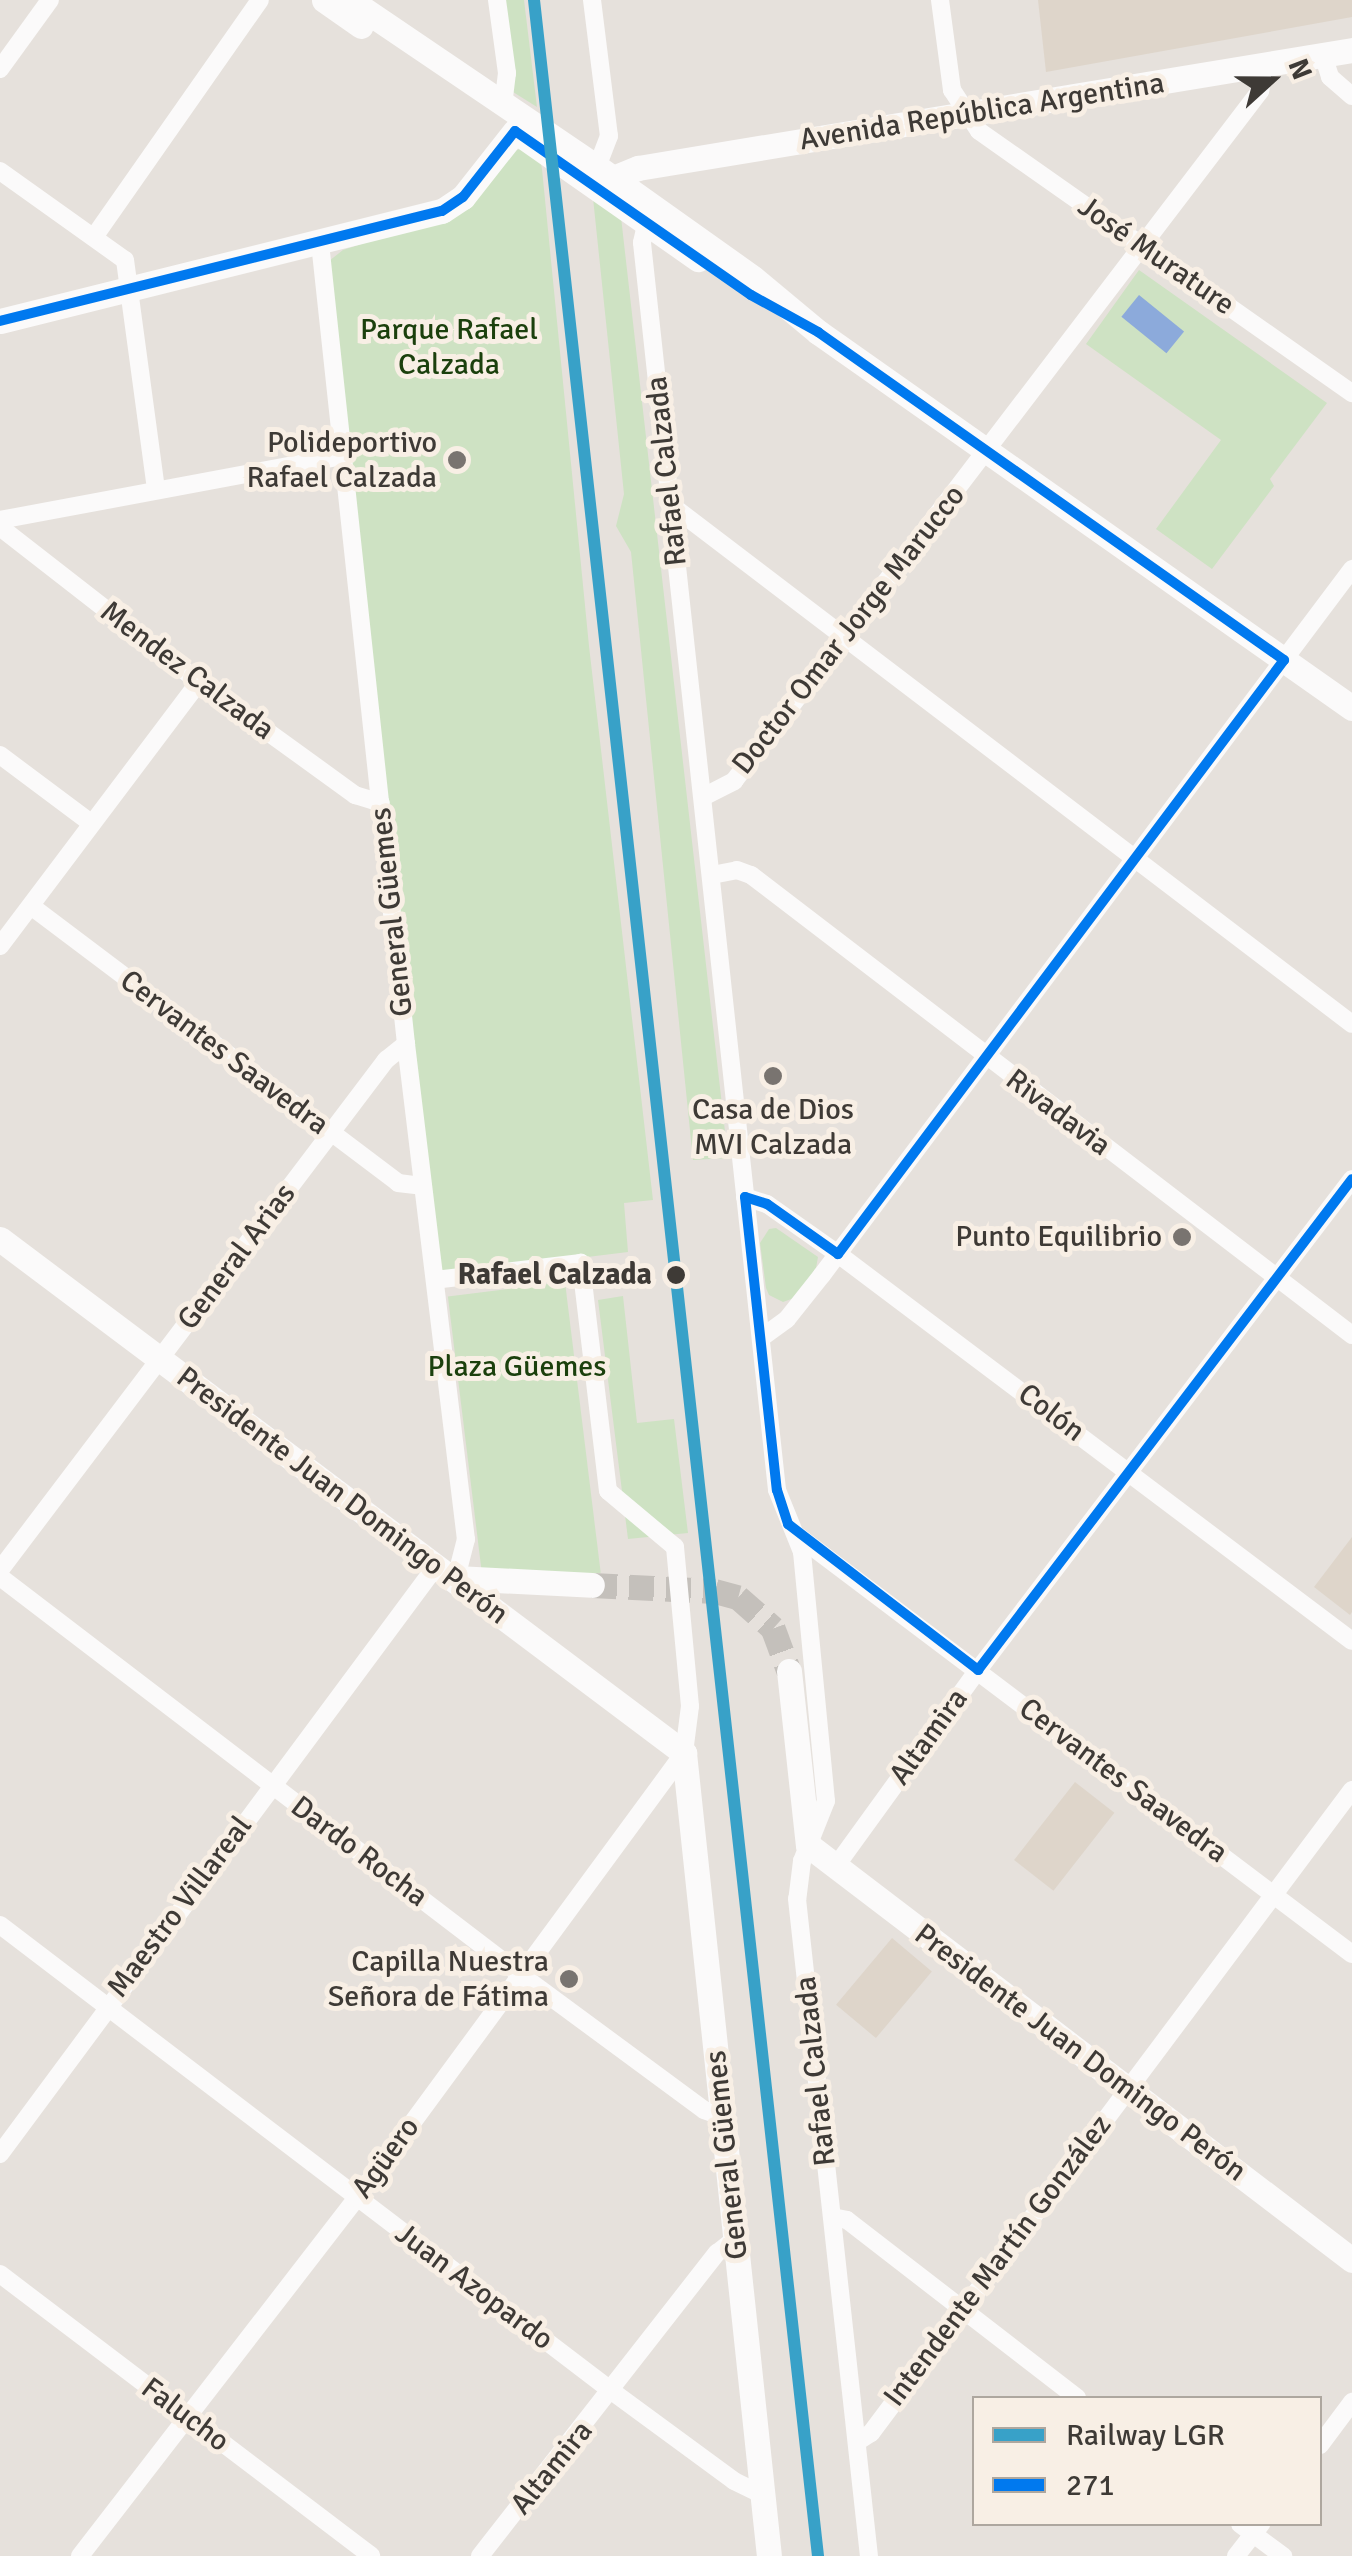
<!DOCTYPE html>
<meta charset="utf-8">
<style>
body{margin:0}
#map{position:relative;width:1352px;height:2556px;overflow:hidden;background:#e6e1dc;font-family:Signika,sans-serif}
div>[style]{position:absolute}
.built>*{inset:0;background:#ded5ca;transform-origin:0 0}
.green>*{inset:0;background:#cee2c3;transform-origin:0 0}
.water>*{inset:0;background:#8caadb;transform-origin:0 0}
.secondary-tunnel>*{height:25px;margin-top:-12.5px;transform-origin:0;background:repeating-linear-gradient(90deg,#c4c0bb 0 25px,transparent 0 37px)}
.street>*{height:18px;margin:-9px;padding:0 9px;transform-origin:9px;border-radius:9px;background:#fbfafa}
.secondary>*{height:25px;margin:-12.5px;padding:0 12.5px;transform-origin:12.5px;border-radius:12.5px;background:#fbfafa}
.bus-1>*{height:10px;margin:-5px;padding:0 5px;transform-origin:5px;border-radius:5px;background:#0079ef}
.rail-1>*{height:12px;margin:-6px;padding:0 6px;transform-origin:6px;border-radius:6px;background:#38a1c8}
.dots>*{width:28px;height:28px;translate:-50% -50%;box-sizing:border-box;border:5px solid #f8efe5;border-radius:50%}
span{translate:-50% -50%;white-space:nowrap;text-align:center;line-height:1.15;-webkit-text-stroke:10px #f8efe5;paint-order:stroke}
.street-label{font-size:30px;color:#3e3a36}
.park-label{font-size:30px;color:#1b400d}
.poi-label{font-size:30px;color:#3e3a36}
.right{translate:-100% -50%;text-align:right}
.stop-label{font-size:30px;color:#3e3a36;font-weight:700}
.legend{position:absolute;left:972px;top:2396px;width:350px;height:130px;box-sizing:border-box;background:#f8efe5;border:2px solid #aea79f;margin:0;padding:12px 18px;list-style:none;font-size:30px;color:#3e3a36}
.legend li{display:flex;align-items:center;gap:20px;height:50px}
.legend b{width:50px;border:2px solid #aea79f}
.north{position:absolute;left:1222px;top:30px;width:100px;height:100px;-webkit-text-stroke:8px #f8efe5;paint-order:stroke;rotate:69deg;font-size:28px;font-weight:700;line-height:40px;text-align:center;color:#3e3a36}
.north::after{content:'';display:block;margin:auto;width:35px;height:45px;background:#3e3a36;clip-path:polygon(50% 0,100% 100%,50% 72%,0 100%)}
</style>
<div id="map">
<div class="built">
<div style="clip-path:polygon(1038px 0,1352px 0,1352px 17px,1046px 72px)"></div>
<div style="clip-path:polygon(1352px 1537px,1352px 1612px,1350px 1615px,1314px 1587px)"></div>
<div style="left:1075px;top:1782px;width:50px;height:99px;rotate:38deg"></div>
<div style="left:892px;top:1938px;width:52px;height:87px;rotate:40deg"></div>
</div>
<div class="green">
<div style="clip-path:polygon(503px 0,524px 0,537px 107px,513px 92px)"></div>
<div style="clip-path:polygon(526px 147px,540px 159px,542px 169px,589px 646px,653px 1200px,624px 1203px,628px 1252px,456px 1273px,444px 1272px,438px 1263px,329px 261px,343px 250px,459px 212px,511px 152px)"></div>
<div style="clip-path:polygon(593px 198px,621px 217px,728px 1158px,693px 1160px,631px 552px,616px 526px,624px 494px)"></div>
<div style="clip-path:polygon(1139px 270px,1327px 403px,1270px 479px,1274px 486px,1212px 569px,1156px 529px,1221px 440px,1086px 344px)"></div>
<div style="clip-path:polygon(776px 1228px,818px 1257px,816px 1268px,794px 1298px,783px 1302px,769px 1295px,766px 1288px,760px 1243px,769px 1229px)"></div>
<div style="left:565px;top:1282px;width:293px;height:118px;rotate:83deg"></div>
<div style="clip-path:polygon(623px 1296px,637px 1423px,674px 1419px,688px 1533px,628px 1539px,598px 1300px)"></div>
</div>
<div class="water">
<div style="left:1139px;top:295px;width:58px;height:28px;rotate:39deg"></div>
</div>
<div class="secondary-tunnel">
<div style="left:592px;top:1585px;width:123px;rotate:2.8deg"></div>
<div style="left:715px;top:1591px;width:24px;rotate:15deg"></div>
<div style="left:738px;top:1597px;width:47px;rotate:41.5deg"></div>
<div style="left:773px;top:1628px;width:46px;rotate:69.6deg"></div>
</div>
<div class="street">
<div style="left:497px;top:0;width:74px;rotate:82.2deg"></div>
<div style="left:507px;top:73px;width:31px;rotate:97deg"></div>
<div style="left:592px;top:0;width:137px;rotate:82.9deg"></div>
<div style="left:609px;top:136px;width:33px;rotate:111deg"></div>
<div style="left:940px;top:0;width:91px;rotate:82.4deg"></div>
<div style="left:952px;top:90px;width:49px;rotate:56.6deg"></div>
<div style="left:979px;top:131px;width:456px;rotate:35.1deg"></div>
<div style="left:1323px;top:55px;width:23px;rotate:72deg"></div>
<div style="left:1330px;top:77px;width:29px;rotate:41deg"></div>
<div style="left:0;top:69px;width:85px;rotate:-54.1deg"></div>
<div style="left:0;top:171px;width:153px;rotate:35.5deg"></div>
<div style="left:125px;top:260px;width:232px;rotate:82.3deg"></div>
<div style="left:646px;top:225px;width:18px;rotate:103deg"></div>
<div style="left:642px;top:243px;width:1254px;rotate:83.82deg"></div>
<div style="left:777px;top:1490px;width:67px;rotate:68deg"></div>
<div style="left:802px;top:1552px;width:250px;rotate:84.5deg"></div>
<div style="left:826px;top:1801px;width:65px;rotate:111.8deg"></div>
<div style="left:802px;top:1861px;width:38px;rotate:97deg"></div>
<div style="left:797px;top:1899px;width:661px;rotate:83.75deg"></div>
<div style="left:94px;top:237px;width:289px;rotate:-55deg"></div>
<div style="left:320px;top:243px;width:806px;rotate:83.87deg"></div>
<div style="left:406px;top:1044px;width:499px;rotate:83.1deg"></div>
<div style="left:466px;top:1539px;width:40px;rotate:104.4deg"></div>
<div style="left:671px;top:505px;width:856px;rotate:37.31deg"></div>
<div style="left:0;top:520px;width:349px;rotate:-10.6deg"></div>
<div style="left:0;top:527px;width:252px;rotate:37.9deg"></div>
<div style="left:199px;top:682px;width:193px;rotate:35.9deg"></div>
<div style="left:355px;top:795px;width:27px;rotate:17deg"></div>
<div style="left:0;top:755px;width:114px;rotate:36.8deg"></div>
<div style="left:703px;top:797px;width:35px;rotate:-27deg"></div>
<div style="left:734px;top:781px;width:868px;rotate:-52.68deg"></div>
<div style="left:1260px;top:91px;width:27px;rotate:-77deg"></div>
<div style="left:712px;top:875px;width:25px;rotate:-11deg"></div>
<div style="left:737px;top:870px;width:15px;rotate:20deg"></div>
<div style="left:751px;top:875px;width:757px;rotate:37.43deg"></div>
<div style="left:31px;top:906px;width:460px;rotate:37deg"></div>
<div style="left:398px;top:1183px;width:24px;rotate:7deg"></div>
<div style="left:0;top:946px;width:331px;rotate:-53deg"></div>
<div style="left:745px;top:1197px;width:23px;rotate:18deg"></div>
<div style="left:767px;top:1204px;width:87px;rotate:35.2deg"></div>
<div style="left:838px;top:1254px;width:643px;rotate:36.98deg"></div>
<div style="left:761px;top:1338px;width:32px;rotate:-36deg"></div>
<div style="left:787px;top:1319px;width:56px;rotate:-51.5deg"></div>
<div style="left:822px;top:1275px;width:883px;rotate:-53.1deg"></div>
<div style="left:798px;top:1536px;width:694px;rotate:37.04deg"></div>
<div style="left:0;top:1570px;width:640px;rotate:-52.88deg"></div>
<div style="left:386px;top:1060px;width:26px;rotate:-39deg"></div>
<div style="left:0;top:1577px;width:656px;rotate:37.38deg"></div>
<div style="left:521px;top:1975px;width:227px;rotate:36.4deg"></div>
<div style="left:704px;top:2110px;width:20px;rotate:20deg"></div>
<div style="left:836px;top:1866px;width:242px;rotate:-54.1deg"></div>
<div style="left:978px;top:1670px;width:617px;rotate:-52.7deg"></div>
<div style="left:0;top:1925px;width:771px;rotate:37.3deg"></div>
<div style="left:613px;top:2392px;width:150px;rotate:36.3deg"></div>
<div style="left:734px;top:2481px;width:32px;rotate:26deg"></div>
<div style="left:0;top:2154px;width:732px;rotate:-53.44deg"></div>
<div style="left:832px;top:2217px;width:15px;rotate:11deg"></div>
<div style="left:847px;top:2220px;width:291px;rotate:37.7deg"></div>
<div style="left:0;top:2274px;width:466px;rotate:37.2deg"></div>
<div style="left:857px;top:2442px;width:17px;rotate:-33deg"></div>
<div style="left:871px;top:2433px;width:803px;rotate:-53.2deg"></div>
<div style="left:1320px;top:2445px;width:54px;rotate:-53.3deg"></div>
<div style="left:1240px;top:2524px;width:54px;rotate:36.7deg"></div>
<div style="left:80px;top:2556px;width:453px;rotate:-52.3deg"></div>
<div style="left:357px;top:2198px;width:552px;rotate:-53.69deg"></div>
<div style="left:684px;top:1753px;width:47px;rotate:-82.7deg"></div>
<div style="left:690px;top:1706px;width:160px;rotate:-95.4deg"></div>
<div style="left:675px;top:1547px;width:87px;rotate:-140.1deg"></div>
<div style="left:608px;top:1491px;width:230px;rotate:-96.8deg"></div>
<div style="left:581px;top:1263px;width:147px;rotate:173.4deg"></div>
<div style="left:480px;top:2556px;width:385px;rotate:-52deg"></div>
<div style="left:717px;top:2253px;width:23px;rotate:-38deg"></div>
<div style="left:1236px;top:2556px;width:41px;rotate:-52deg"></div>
</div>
<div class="secondary">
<div style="left:324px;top:0;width:45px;rotate:35.1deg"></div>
<div style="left:350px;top:0;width:298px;rotate:34.1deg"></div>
<div style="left:597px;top:167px;width:191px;rotate:35.4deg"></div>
<div style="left:753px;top:278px;width:85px;rotate:39.7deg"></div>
<div style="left:818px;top:332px;width:653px;rotate:35.15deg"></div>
<div style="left:518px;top:133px;width:220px;rotate:35deg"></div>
<div style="left:613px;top:178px;width:27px;rotate:-22deg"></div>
<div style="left:638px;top:168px;width:724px;rotate:-9.38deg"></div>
<div style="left:0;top:321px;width:455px;rotate:-14deg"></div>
<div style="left:442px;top:211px;width:25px;rotate:-34deg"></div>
<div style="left:463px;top:197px;width:84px;rotate:-51.8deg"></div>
<div style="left:0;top:1239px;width:856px;rotate:36.92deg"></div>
<div style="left:684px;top:1753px;width:807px;rotate:83.96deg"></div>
<div style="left:456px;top:1578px;width:136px;rotate:2.9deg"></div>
<div style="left:789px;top:1671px;width:175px;rotate:83.8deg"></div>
<div style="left:808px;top:1845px;width:684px;rotate:37.34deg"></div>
</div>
<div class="bus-1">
<div style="left:0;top:321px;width:455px;rotate:-14deg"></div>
<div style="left:442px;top:211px;width:25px;rotate:-34deg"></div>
<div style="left:463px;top:197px;width:84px;rotate:-51.8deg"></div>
<div style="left:515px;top:131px;width:287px;rotate:34.8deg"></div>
<div style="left:751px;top:295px;width:77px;rotate:28.9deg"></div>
<div style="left:818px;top:332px;width:570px;rotate:35.14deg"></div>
<div style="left:1284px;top:660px;width:743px;rotate:126.9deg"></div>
<div style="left:838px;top:1254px;width:87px;rotate:-144.8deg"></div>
<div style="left:767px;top:1204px;width:23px;rotate:-162deg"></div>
<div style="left:745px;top:1197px;width:295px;rotate:83.8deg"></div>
<div style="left:777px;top:1490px;width:36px;rotate:72deg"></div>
<div style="left:788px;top:1524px;width:240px;rotate:37.5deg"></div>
<div style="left:978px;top:1670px;width:617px;rotate:-52.7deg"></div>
</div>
<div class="rail-1">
<div style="left:534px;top:0;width:2572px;rotate:83.66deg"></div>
</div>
<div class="dots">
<div style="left:457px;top:460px;background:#797470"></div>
<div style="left:773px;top:1076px;background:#797470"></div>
<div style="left:1182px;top:1237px;background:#797470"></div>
<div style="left:676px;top:1275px;background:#3e3a36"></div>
<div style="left:569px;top:1979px;background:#797470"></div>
</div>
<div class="street-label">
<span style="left:982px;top:112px;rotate:-9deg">Avenida República Argentina</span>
<span style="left:1156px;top:256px;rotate:35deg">José Murature</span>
<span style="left:667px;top:471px;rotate:-96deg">Rafael Calzada</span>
<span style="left:849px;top:630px;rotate:-52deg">Doctor Omar Jorge Marucco</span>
<span style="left:187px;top:671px;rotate:37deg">Mendez Calzada</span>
<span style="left:392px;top:912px;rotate:-96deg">General Güemes</span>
<span style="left:224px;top:1053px;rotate:37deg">Cervantes Saavedra</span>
<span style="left:1058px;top:1113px;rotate:37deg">Rivadavia</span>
<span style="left:237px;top:1257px;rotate:-53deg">General Arias</span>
<span style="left:1051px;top:1413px;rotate:37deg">Colón</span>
<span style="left:342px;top:1496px;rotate:37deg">Presidente Juan Domingo Perón</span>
<span style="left:929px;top:1737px;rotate:-54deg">Altamira</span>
<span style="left:1123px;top:1781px;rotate:37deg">Cervantes Saavedra</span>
<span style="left:359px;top:1852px;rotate:37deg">Dardo Rocha</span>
<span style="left:180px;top:1907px;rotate:-53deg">Maestro Villareal</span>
<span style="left:1080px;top:2053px;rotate:37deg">Presidente Juan Domingo Perón</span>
<span style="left:816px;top:2071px;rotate:-96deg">Rafael Calzada</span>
<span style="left:727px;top:2155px;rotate:-96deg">General Güemes</span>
<span style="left:386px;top:2158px;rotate:-54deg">Agüero</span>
<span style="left:998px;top:2261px;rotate:-53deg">Intendente Martín González</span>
<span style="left:474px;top:2287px;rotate:37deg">Juan Azopardo</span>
<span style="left:185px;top:2415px;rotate:37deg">Falucho</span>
<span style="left:552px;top:2468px;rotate:-51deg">Altamira</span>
</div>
<div class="park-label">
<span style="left:449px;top:347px">Parque Rafael<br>Calzada</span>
<span style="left:517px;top:1367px">Plaza Güemes</span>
</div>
<div class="poi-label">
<span class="right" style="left:437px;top:460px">Polideportivo<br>Rafael Calzada</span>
<span style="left:773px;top:1127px">Casa de Dios<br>MVI Calzada</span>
<span class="right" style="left:1162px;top:1237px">Punto Equilibrio</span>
<span class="right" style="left:549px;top:1979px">Capilla Nuestra<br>Señora de Fátima</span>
</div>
<div class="stop-label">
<span class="right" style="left:652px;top:1275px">Rafael Calzada</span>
</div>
<ul class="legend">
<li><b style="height:12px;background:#38a1c8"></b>Railway LGR</li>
<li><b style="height:12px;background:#0079ef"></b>271</li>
</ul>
<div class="north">N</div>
</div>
